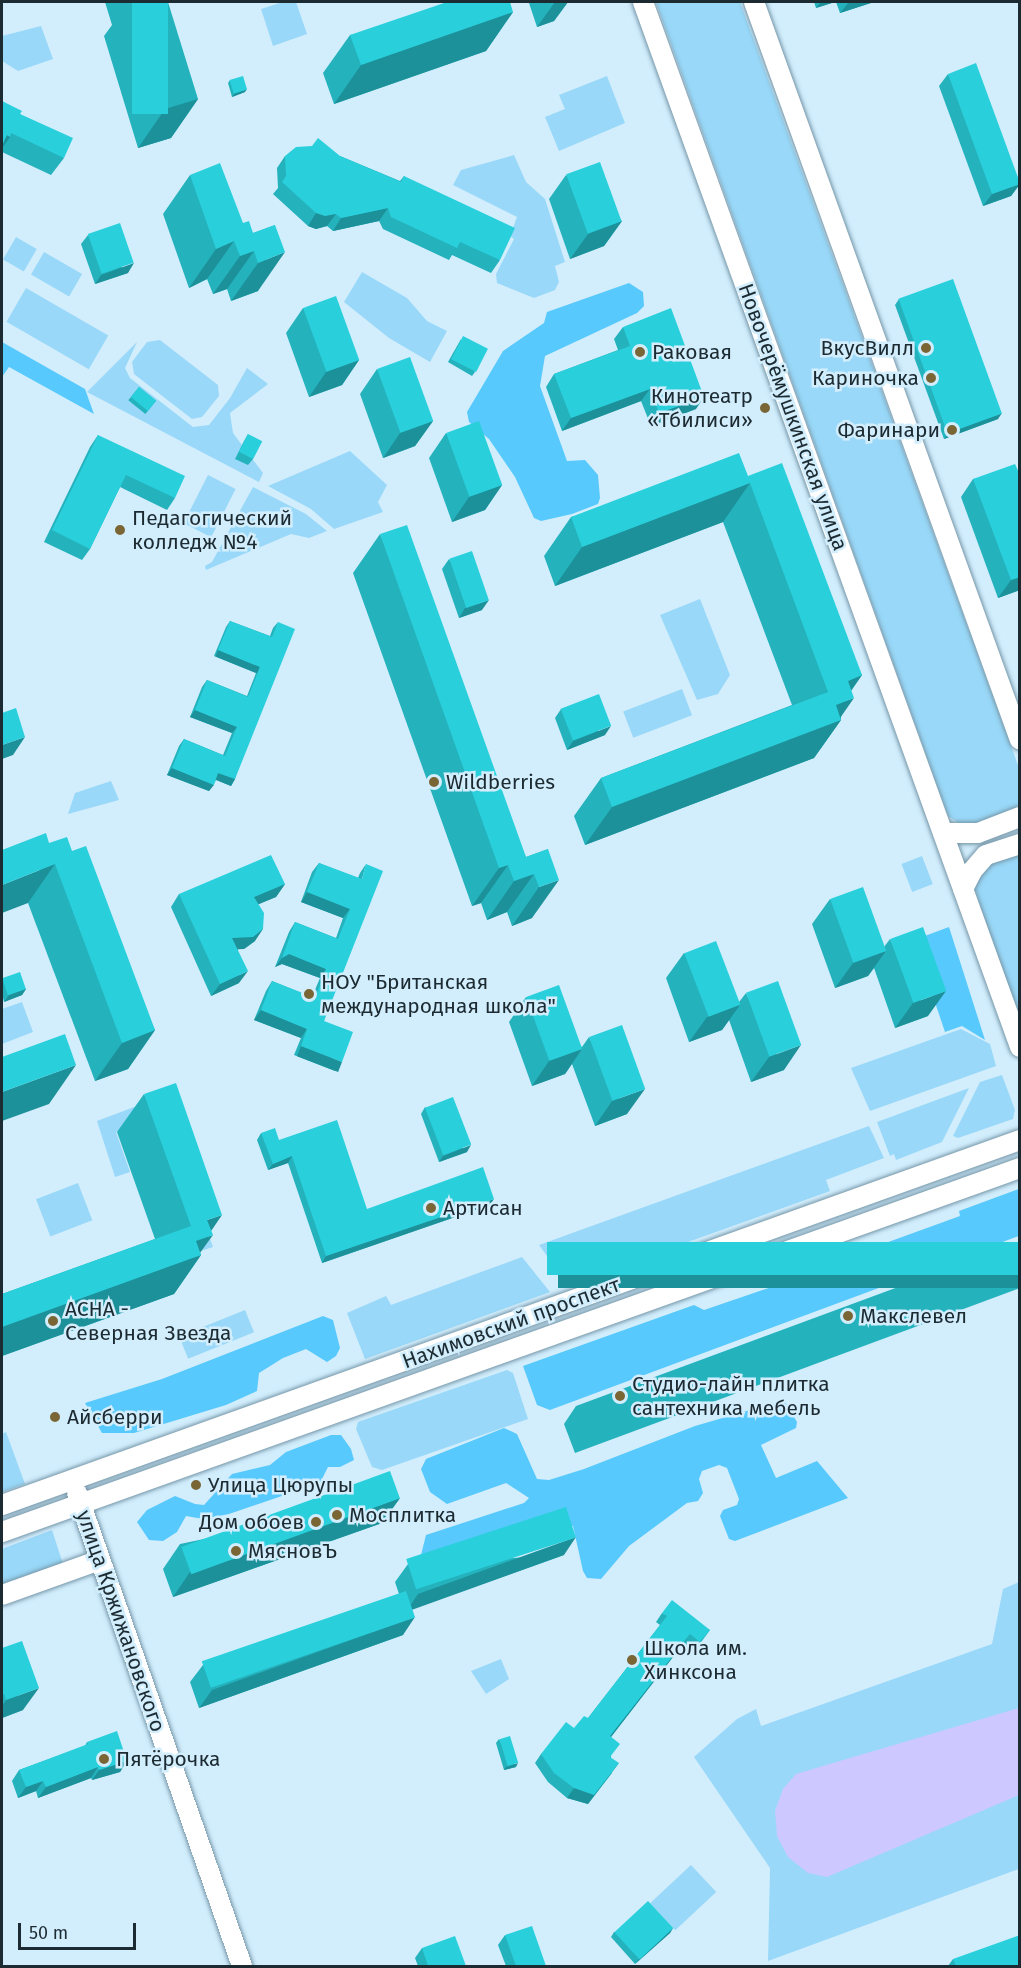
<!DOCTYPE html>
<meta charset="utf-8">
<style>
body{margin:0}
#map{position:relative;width:1021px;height:1968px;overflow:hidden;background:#d2eefd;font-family:"Fira Sans",sans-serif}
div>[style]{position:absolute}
.green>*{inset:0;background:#99d8f8;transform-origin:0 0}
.forest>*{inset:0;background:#57c9fd}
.water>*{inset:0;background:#cdc8ff}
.roads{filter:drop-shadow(0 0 2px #7596a8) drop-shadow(0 0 2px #7596a8)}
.secondary>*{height:20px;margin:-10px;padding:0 10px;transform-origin:10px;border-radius:10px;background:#fff}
.wall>*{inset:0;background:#24b2bd;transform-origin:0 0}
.shaded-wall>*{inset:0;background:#1d919a;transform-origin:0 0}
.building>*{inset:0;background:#2acfdc;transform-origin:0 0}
.dots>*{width:16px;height:16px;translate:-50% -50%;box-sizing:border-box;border:3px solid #d2eefd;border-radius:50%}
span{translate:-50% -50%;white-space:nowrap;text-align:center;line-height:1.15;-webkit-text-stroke:5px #d2eefd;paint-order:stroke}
.poi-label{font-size:21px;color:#1c2a31}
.right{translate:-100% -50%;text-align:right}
.left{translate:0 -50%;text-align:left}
.street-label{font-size:21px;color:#1c2a31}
.frame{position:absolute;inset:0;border:3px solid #1c2a31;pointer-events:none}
.scale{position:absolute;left:18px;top:1923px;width:118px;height:27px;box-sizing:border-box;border:3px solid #1c2a31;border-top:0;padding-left:8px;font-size:18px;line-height:21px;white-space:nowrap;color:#1c2a31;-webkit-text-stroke:4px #d2eefd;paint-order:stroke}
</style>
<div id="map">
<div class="green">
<div style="clip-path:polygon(283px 2px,296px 2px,307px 34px,273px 46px,261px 9px)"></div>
<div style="clip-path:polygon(656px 2px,740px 2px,1019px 768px,1019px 804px,1014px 810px,971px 826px,960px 824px,948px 816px)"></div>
<div style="clip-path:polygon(41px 26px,53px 59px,18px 71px,2px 61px,2px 36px)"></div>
<div style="clip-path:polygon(607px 76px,625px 123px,559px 151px,545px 117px,565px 109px,559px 95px)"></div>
<div style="clip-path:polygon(514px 155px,526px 182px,545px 199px,565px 262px,555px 266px,559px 282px,555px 290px,534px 298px,497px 283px,496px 274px,514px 239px,510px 236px,517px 217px,453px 185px,461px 170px)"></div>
<div style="left:16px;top:237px;width:24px;height:26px;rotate:30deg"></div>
<div style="left:44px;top:252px;width:44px;height:26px;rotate:30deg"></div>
<div style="clip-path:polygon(362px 272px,407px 298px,427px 321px,447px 331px,430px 362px,389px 338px,344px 302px)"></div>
<div style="left:26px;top:288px;width:95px;height:39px;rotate:30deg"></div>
<div style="clip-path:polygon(160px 340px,218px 385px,219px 396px,202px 417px,192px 419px,134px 374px,132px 362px,147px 342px)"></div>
<div style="clip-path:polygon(137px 342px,125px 368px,130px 378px,193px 427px,209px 425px,230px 398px,247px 368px,268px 384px,230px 413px,233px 433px,263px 473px,259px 482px,87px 392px)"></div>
<div style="clip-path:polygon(350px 451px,387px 485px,378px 502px,383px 512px,334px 529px,311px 509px,268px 486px)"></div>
<div style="left:208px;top:475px;width:31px;height:54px;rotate:27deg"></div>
<div style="clip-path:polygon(253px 487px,306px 514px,327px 531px,309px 538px,291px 534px,206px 570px,205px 566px,212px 562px)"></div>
<div style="clip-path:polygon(700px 599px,730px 675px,718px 694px,697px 700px,660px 615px)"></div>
<div style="left:682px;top:689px;width:28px;height:63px;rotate:69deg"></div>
<div style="clip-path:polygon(111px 781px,119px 800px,68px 814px,75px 793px)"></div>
<div style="clip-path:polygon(1019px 852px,1019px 1016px,974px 888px,978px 878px,994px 860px)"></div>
<div style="left:922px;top:856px;width:30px;height:22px;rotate:69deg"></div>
<div style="clip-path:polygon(22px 1002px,33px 1032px,2px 1044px,2px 1009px)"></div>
<div style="clip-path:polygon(961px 1029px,990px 1044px,996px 1066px,870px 1111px,851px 1068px)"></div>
<div style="clip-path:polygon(1002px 1075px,1015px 1110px,1013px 1119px,958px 1138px,953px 1136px,980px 1082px)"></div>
<div style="clip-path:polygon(969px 1088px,942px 1142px,896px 1160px,894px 1154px,890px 1156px,877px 1122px)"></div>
<div style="clip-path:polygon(158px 1098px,213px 1247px,195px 1253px,149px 1121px,116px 1132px,130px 1172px,115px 1177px,97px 1121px)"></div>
<div style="clip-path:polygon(869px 1126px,884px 1158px,826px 1180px,830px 1191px,568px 1285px,539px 1245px)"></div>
<div style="left:78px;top:1183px;width:40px;height:45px;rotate:69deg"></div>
<div style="clip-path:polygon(522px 1257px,550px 1292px,365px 1359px,347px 1313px,386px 1296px,391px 1305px)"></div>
<div style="left:245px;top:1310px;width:24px;height:71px;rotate:68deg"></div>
<div style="clip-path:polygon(507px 1370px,513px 1373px,528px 1419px,382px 1470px,372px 1467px,356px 1429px,358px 1422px)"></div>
<div style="clip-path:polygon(6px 1432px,25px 1484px,2px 1492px,2px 1434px)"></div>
<div style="clip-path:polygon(52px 1530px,64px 1567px,2px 1588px,2px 1549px)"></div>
<div style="clip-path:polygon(1019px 1582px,1019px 1869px,768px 1961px,770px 1868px,694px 1757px,737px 1719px,756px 1709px,761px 1726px,992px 1644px,1003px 1589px)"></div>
<div style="clip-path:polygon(501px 1659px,509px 1679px,486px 1694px,471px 1671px)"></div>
<div style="left:691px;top:1865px;width:37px;height:56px;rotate:47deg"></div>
</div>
<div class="forest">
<div style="clip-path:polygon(629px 283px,643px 292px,644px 306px,637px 313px,545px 356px,540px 386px,567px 461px,585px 460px,598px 475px,600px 498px,598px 504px,572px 514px,541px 521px,534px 518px,515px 477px,489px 439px,469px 422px,467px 412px,503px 351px,544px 323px,547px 312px)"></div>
<div style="clip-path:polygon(2px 342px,85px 389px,94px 414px,9px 367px,2px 377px)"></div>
<div style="clip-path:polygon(949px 927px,985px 1040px,962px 1026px,945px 1032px,914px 940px)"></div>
<div style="clip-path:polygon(1019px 1189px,1019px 1236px,550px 1410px,537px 1405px,523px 1366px,694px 1305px,704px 1310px,792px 1280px,794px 1269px,866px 1243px,869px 1249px,960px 1216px,959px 1211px)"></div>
<div style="clip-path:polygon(323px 1316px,333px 1320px,340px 1348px,336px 1356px,327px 1362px,306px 1349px,283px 1358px,259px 1373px,257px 1391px,226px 1405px,134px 1433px,102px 1433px,85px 1403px,162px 1379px)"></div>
<div style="clip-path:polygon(781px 1401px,785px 1402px,797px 1422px,796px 1428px,761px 1445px,776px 1478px,817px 1461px,848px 1498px,735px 1541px,729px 1539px,720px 1516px,723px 1510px,737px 1505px,739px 1499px,727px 1468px,719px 1465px,702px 1471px,699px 1479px,703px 1493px,698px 1501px,687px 1503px,629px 1546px,601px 1579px,587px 1578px,583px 1571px,573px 1526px,556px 1521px,426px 1563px,421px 1555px,426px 1535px,524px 1503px,529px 1498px,506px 1483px,447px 1504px,430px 1492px,421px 1469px,426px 1459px,504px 1428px,517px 1434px,537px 1479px,549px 1480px,584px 1469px,695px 1426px)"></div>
<div style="clip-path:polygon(331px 1435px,341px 1435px,351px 1449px,354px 1460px,340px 1467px,328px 1467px,320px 1483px,229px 1514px,203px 1519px,186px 1516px,177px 1532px,163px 1541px,149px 1540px,137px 1522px,147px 1510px,175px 1496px,195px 1504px,204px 1505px,232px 1474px,270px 1465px,286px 1452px)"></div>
</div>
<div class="water">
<div style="clip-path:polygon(1019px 1708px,1019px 1795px,827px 1877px,808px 1873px,788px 1857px,777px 1836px,775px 1811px,783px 1789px,796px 1774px)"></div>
</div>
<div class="roads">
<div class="secondary">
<div style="left:643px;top:2px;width:1111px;rotate:70.16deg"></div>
<div style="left:754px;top:2px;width:784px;rotate:70.18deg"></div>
<div style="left:943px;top:833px;width:35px"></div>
<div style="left:978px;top:833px;width:45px;rotate:-20.9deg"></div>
<div style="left:963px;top:889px;width:20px;rotate:-63deg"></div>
<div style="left:972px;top:871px;width:21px;rotate:-49deg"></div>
<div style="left:986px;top:855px;width:36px;rotate:-18deg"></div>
<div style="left:77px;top:1493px;width:501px;rotate:70.77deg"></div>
<div style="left:2px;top:1505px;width:1081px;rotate:-19.73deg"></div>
<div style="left:2px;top:1532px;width:1081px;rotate:-19.68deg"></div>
<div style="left:2px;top:1595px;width:104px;rotate:-19.7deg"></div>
</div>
</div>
<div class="wall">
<div style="clip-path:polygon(105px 2px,168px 2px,198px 99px,171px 138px,138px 148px,104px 36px,112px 25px)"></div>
<div style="clip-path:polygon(529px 2px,568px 2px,554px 21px,537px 27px,529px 3px)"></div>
<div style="clip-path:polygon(814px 2px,835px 2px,816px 8px)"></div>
<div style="clip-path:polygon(836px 2px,874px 2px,840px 13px)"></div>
<div style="clip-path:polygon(513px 12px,486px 51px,334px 104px,323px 73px,350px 35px)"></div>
<div style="clip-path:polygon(948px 74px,1020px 184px,1011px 196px,983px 206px,939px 86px)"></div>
<div style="clip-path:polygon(230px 80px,245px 92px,232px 97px,228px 83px)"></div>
<div style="clip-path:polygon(2px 101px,20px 114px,64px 158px,51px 175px,2px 152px)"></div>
<div style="clip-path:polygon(285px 156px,340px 156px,400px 181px,404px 176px,500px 260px,491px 273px,452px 255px,449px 260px,383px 229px,379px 221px,333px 231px,327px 226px,316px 229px,308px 226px,273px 194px,278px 188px,277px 168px)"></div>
<div style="clip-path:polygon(190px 175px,253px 233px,275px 225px,258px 291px,231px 301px,227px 289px,213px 294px,207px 279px,189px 288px,163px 214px)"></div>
<div style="clip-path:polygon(566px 175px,622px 221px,604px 246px,570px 259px,549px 199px)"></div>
<div style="clip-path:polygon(88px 235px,128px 273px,95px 284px,81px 244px)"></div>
<div style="clip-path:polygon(899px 299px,998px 419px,944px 439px,895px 305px)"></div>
<div style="clip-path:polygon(303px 308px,359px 360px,342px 385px,309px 397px,286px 333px)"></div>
<div style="clip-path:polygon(623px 327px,696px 409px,651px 426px,641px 401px,562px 431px,546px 387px,554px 374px,618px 350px,614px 339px)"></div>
<div style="clip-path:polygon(461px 339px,475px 372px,472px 376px,448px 362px)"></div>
<div style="clip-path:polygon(377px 369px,433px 421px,415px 446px,383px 458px,360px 394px)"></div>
<div style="left:139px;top:387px;width:22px;height:17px;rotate:39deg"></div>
<div style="clip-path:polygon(446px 433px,502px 485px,485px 510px,452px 522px,429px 458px)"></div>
<div style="clip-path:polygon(248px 434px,253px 459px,248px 465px,235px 459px,244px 441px)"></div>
<div style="clip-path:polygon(98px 435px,175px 498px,167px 510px,120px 487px,90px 549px,82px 560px,44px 542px,90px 447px)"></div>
<div style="clip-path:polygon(1020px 475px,1020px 590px,998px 598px,961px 497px,973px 479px)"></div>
<div style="clip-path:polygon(748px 476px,862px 675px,851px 691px,841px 717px,841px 720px,814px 758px,585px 845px,574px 816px,601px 778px,792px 705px,723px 522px,555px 586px,544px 556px,571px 517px)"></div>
<div style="clip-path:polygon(380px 534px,526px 857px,548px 849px,532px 918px,512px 926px,507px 912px,487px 920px,481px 903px,472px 906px,353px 573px)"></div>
<div style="clip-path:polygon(449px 559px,482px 610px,459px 618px,442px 569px)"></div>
<div style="clip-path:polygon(230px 621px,270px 636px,273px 628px,278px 622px,235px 779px,231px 786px,216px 780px,209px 791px,167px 775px,179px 746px,184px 739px,223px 755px,232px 733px,190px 717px,202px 687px,207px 680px,247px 696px,256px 673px,214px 656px,226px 627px)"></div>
<div style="clip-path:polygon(561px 709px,605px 735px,567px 750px,555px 718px)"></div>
<div style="clip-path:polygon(49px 843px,72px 851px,155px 1030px,128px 1069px,95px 1081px,28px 903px)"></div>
<div style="clip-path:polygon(319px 863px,358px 878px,360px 873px,366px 864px,324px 1021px,335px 1071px,294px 1055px,301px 1038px,254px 1020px,266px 991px,272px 981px,312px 997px,320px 978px,282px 964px,275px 967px,289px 932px,295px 922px,336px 938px,343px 918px,301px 902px,312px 872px)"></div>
<div style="clip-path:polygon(285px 884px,276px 897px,258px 904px,255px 941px,244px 949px,238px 949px,239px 983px,211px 996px,171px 907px,179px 894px)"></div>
<div style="clip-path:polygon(830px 899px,884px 947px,890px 939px,928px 1016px,895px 1028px,874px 968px,868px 976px,835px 988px,812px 924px)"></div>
<div style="clip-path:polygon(684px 953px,739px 1002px,746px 993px,784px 1070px,751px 1082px,729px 1020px,722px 1030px,689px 1042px,666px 978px)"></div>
<div style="clip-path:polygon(2px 978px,26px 989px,22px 995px,4px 1002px,2px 994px)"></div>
<div style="clip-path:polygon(526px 997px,582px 1047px,589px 1037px,627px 1114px,595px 1126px,572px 1064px,565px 1074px,532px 1086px,509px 1022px)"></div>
<div style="clip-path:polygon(144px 1094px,211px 1231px,200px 1252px,201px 1255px,174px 1294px,2px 1356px,2px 1294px,155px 1239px,117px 1132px)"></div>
<div style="clip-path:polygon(425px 1107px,467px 1152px,439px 1162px,421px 1114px)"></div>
<div style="clip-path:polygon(261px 1133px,279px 1140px,367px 1209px,490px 1205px,322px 1263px,288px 1163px,268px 1170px,257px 1140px)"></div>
<div style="clip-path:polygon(1020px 1242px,1020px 1288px,575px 1453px,564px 1424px,576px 1406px)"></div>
<div style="clip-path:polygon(400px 1498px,382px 1523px,173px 1597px,163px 1569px,180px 1544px)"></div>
<div style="clip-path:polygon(564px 1555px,412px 1609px,403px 1635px,199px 1708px,190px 1682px,203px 1665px,399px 1594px,395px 1582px,408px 1564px)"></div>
<div style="clip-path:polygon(662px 1613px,710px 1630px,694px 1652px,683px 1644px,611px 1737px,611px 1757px,612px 1773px,588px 1804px,567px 1798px,548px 1782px,535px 1763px,541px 1754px,588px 1718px,660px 1625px,656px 1622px)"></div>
<div style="clip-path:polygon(2px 1648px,23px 1710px,2px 1718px)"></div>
<div style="clip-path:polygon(499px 1739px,516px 1767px,504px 1770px,496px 1743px)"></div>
<div style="clip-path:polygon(87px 1742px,127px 1761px,120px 1772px,92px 1780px,91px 1778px,38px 1798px,36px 1791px,18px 1798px,12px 1781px,19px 1770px,85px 1746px)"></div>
<div style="clip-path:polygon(673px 1928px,670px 1933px,635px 1964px,611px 1937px,614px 1932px)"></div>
<div style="clip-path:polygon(505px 1935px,546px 1966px,506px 1966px,498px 1945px)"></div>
<div style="clip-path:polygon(422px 1948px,466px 1966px,418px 1966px,415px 1958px)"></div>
<div style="clip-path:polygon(953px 1959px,1020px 1966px,948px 1966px)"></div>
</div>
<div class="shaded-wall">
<div style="clip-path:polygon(555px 2px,568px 2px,554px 21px,537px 27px)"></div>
<div style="clip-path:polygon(821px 2px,835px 2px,816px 8px)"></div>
<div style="clip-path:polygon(849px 2px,874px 2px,840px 13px)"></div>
<div style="clip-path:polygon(513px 12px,486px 51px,334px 104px,361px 65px)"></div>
<div style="clip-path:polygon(247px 89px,245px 92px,232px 97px,234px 94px)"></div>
<div style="clip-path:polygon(198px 99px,171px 138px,138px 148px,165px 109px)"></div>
<div style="clip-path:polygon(7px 135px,10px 137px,2px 148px,2px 143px)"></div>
<div style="clip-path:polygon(1020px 184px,1011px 196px,983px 206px,992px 194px)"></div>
<div style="clip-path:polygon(388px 208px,379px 221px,333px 231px,341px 218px)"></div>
<div style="clip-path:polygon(316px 213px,336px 214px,327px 226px,316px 229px,308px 226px)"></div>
<div style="clip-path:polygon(622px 221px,604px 246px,570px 259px,588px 234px)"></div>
<div style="clip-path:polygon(234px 241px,207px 279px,189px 288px,216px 249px)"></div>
<div style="clip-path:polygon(254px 251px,227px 289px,213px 294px,240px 256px)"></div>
<div style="clip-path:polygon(285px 252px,258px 291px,231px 301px,258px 263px)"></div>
<div style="clip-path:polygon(134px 263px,128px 273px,95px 284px,101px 275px)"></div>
<div style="clip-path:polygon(359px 360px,342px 385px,309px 397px,326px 372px)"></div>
<div style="clip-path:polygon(650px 389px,641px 401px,562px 431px,571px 418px)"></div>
<div style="clip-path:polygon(704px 397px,696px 409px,651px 426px,659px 413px)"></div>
<div style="clip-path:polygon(1002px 413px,998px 419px,944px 439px,949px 433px)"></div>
<div style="clip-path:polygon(433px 421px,415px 446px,383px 458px,400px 433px)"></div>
<div style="clip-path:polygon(750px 483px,723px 522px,555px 586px,582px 547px)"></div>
<div style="clip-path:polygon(502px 485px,485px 510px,452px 522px,469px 497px)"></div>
<div style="clip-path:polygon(1020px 577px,1020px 590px,998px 598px,1011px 580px)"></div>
<div style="clip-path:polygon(489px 600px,482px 610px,459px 618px,465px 608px)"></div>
<div style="left:218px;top:650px;width:45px;height:7px;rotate:22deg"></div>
<div style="clip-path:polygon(862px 675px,843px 702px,854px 698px,838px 721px,841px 720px,814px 758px,585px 845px,612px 807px,848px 681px)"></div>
<div style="clip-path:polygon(195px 710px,237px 727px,232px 733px,190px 717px)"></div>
<div style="clip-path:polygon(611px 726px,605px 735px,567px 750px,573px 741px)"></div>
<div style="clip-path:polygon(25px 737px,13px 755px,2px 759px,2px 745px)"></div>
<div style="clip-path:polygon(172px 768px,214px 785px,209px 791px,167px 775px)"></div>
<div style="clip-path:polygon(218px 773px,235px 779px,231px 786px,214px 779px)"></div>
<div style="clip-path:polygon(55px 864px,28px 903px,2px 913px,2px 885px)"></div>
<div style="clip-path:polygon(508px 865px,481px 903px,472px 906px,499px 868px)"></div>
<div style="clip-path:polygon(534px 874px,507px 912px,487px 920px,514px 881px)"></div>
<div style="clip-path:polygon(559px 880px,532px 918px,512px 926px,539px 887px)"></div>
<div style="clip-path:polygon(285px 884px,276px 897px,245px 910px,254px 897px)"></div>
<div style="clip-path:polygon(307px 892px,350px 909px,343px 918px,301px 902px)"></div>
<div style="clip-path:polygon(263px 929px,255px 941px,244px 949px,224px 950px,232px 938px)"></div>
<div style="clip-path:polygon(886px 951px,868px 976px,835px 988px,853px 963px)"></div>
<div style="clip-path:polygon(289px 954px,326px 969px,320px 978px,282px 964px,275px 967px,282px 958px)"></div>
<div style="clip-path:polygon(248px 971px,239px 983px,211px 996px,220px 984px)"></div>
<div style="clip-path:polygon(26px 989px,22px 995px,4px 1002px,9px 995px)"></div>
<div style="clip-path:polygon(946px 991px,928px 1016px,895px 1028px,913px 1003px)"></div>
<div style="clip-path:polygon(740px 1005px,722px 1030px,689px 1042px,707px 1017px)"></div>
<div style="clip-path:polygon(261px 1010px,307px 1029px,301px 1038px,254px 1020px)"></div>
<div style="clip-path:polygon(155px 1030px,128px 1069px,95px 1081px,122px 1043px)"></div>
<div style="clip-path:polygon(801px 1045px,784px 1070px,751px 1082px,769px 1057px)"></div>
<div style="left:301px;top:1046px;width:44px;height:11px;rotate:21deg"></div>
<div style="clip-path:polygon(582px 1049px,565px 1074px,532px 1086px,549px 1061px)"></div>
<div style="clip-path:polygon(76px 1065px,49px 1104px,2px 1121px,2px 1092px)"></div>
<div style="clip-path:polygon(645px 1089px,627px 1114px,595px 1126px,612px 1101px)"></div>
<div style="clip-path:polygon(471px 1145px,467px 1152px,439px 1162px,443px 1156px)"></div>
<div style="clip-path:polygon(292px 1156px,288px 1163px,268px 1170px,273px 1164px)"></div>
<div style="clip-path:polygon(494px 1199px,490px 1205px,322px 1263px,326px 1256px)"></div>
<div style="clip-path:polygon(222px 1215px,207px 1237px,213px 1235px,197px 1257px,201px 1255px,174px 1294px,2px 1356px,2px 1327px,207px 1220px)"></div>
<div style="left:1020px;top:1275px;width:13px;height:462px;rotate:90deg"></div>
<div style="clip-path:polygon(400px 1498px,382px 1523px,173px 1597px,190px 1572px)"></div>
<div style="clip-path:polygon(576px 1537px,564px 1555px,406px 1612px,418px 1594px)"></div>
<div style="clip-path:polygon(415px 1617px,403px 1635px,199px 1708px,212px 1690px)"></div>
<div style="clip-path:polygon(690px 1634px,683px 1644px,604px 1746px,610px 1736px)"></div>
<div style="clip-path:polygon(39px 1688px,23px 1710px,2px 1718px,2px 1706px,6px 1700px)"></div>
<div style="clip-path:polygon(127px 1761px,120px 1772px,92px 1780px,99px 1770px)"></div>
<div style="clip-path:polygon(518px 1763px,516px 1767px,504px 1770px,506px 1767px)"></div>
<div style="clip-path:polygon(619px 1763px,588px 1804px,567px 1798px,574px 1788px)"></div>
<div style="clip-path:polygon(98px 1767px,91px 1778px,38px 1798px,46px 1787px)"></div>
<div style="clip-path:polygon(43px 1781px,36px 1791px,18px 1798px,26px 1787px)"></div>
<div style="clip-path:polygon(673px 1928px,670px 1933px,635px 1964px,639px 1959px)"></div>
</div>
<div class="building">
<div style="left:132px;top:2px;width:36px;height:112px"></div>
<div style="clip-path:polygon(447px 2px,510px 2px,513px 12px,361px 65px,350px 35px)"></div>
<div style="clip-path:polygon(976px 63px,1020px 183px,1020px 184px,992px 194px,948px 74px)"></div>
<div style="left:243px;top:76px;width:14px;height:14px;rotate:73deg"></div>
<div style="clip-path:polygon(2px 101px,22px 111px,20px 114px,73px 138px,64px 158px,11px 133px,10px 137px,7px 135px,2px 146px)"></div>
<div style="clip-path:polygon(318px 138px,340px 156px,401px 182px,404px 176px,515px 228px,500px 260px,460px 242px,457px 248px,391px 217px,388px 208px,341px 218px,336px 214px,325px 216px,316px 213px,282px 182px,286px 176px,285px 156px,296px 147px,312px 146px)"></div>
<div style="left:600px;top:162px;width:63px;height:36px;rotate:70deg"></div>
<div style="clip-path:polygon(220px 163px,243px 223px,249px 221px,253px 233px,275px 225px,285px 252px,258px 263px,254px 251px,240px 256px,234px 241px,216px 249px,190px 175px)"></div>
<div style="left:120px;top:223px;width:42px;height:34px;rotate:71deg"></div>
<div style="left:953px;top:279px;width:143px;height:58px;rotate:70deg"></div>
<div style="left:336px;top:296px;width:68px;height:35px;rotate:70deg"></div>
<div style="clip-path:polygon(671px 308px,704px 397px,659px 413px,650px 389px,571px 418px,554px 374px,630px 346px,623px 327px)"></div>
<div style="left:463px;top:336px;width:28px;height:26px;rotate:27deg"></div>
<div style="left:410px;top:357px;width:68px;height:35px;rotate:70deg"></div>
<div style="left:139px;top:387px;width:22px;height:13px;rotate:39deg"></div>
<div style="left:479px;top:421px;width:68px;height:35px;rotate:70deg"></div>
<div style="left:248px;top:434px;width:16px;height:20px;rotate:27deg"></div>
<div style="clip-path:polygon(98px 435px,185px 476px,175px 498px,126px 475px,90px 549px,52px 530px)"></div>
<div style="clip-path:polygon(739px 453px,748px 476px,782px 463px,862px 675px,848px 681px,854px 698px,836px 705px,841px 720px,612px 807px,601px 778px,828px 692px,750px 483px,582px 547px,571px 517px)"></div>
<div style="clip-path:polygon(1015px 464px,1020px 475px,1020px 577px,1011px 580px,973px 479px)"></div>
<div style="clip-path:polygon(407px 525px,526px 857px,548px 849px,559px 880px,539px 887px,534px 874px,514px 881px,508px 865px,499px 868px,380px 534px)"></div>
<div style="left:472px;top:551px;width:52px;height:24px;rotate:71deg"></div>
<div style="clip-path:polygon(230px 621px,272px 637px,278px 622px,295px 629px,235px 779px,218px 773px,214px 785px,172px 768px,184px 739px,225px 756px,237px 727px,195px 710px,207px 680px,248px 697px,260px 667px,218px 650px)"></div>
<div style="left:599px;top:694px;width:34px;height:41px;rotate:69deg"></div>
<div style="clip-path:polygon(16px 708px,25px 737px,2px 745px,2px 713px)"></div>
<div style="clip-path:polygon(46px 833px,49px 843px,67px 837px,72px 851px,86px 846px,155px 1030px,122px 1043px,55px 864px,2px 885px,2px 850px)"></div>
<div style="clip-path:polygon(271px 855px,285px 884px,254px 897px,264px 913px,263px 929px,253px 937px,232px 938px,248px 971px,220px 984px,179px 894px)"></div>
<div style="clip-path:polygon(319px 863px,362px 879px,366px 864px,383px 871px,324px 1021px,353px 1032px,342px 1062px,301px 1046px,307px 1029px,261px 1010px,272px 981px,315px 998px,326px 969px,289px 954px,282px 958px,295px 922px,338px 939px,350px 909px,307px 892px)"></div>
<div style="left:863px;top:887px;width:68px;height:35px;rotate:70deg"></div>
<div style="left:923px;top:927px;width:68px;height:35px;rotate:70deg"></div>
<div style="left:716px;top:941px;width:68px;height:34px;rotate:69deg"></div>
<div style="left:20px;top:972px;width:18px;height:19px;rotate:71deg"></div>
<div style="left:778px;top:981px;width:68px;height:34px;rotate:70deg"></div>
<div style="left:559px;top:985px;width:68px;height:35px;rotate:70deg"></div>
<div style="left:622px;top:1025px;width:68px;height:35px;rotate:70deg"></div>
<div style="clip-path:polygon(65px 1034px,76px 1065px,2px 1092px,2px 1057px)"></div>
<div style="clip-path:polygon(176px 1083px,222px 1215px,207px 1220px,213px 1235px,196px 1241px,201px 1255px,2px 1327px,2px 1294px,191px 1226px,144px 1094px)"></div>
<div style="left:453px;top:1097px;width:51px;height:30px;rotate:69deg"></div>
<div style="clip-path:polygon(337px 1120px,367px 1209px,483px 1167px,494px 1199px,326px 1256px,292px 1156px,273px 1164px,261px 1133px,275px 1128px,279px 1140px)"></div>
<div style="left:1020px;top:1242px;width:33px;height:473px;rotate:90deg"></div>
<div style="left:390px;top:1471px;width:29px;height:222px;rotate:70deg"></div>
<div style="left:566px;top:1507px;width:32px;height:168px;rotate:72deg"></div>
<div style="left:406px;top:1591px;width:28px;height:216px;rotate:71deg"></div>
<div style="clip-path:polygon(672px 1600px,710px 1630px,700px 1642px,690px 1634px,610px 1736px,620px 1744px,610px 1757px,619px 1763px,594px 1795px,574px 1788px,554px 1773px,541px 1754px,566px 1722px,574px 1728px,584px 1716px,588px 1718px,667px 1616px,662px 1613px)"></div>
<div style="clip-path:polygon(22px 1641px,39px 1688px,6px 1700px,4px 1694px,2px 1695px,2px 1648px)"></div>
<div style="clip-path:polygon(117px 1731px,127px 1761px,99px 1770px,98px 1767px,46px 1787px,43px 1781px,26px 1787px,19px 1770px,88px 1744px,87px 1742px)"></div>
<div style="left:510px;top:1736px;width:28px;height:11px;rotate:73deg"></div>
<div style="left:648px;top:1901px;width:37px;height:46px;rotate:47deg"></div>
<div style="clip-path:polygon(532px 1926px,546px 1966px,516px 1966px,505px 1935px)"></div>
<div style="clip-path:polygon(1020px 1935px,1020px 1966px,956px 1966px,953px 1959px)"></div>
<div style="clip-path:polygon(455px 1936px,466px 1966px,428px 1966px,422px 1948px)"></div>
</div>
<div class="dots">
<div style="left:926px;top:348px;background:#796634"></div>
<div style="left:640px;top:352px;background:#796634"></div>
<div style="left:931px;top:378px;background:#796634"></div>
<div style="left:765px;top:408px;background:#796634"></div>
<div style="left:952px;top:430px;background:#796634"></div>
<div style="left:120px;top:530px;background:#796634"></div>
<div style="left:434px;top:782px;background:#796634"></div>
<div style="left:309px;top:994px;background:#796634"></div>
<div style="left:431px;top:1208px;background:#796634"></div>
<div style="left:848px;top:1316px;background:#796634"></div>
<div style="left:53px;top:1321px;background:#796634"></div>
<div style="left:620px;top:1396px;background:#796634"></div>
<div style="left:55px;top:1417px;background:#796634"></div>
<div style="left:196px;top:1485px;background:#796634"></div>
<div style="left:337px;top:1515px;background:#796634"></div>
<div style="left:316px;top:1522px;background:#796634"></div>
<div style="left:236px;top:1551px;background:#796634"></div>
<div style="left:632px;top:1660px;background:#796634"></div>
<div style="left:104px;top:1759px;background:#796634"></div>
</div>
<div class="poi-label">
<span class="right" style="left:914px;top:348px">ВкусВилл</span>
<span class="left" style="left:652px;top:352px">Раковая</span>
<span class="right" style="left:919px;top:378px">Кариночка</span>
<span class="right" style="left:753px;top:408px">Кинотеатр<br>«Тбилиси»</span>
<span class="right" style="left:940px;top:430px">Фаринари</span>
<span class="left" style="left:132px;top:530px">Педагогический<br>колледж №4</span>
<span class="left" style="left:446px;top:782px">Wildberries</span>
<span class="left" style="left:321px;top:994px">НОУ "Британская<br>международная школа"</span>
<span class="left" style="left:443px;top:1208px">Артисан</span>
<span class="left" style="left:65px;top:1321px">АСНА -<br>Северная Звезда</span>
<span class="left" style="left:860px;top:1316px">Макслевел</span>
<span class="left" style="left:632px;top:1396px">Студио-лайн плитка<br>сантехника мебель</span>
<span class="left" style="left:67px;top:1417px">Айсберри</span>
<span class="left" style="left:208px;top:1485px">Улица Цюрупы</span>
<span class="left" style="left:349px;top:1515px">Мосплитка</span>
<span class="right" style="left:304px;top:1522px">Дом обоев</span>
<span class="left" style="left:248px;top:1551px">МясновЪ</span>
<span class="left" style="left:644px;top:1660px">Школа им.<br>Хинксона</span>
<span class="left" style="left:116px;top:1759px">Пятёрочка</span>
</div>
<div class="street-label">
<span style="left:793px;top:417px;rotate:70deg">Новочерёмушкинская улица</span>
<span style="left:511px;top:1323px;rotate:-20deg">Нахимовский проспект</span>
<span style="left:121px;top:1621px;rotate:71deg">улица Кржижановского</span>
</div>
<div class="frame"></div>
<div class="scale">50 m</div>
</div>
